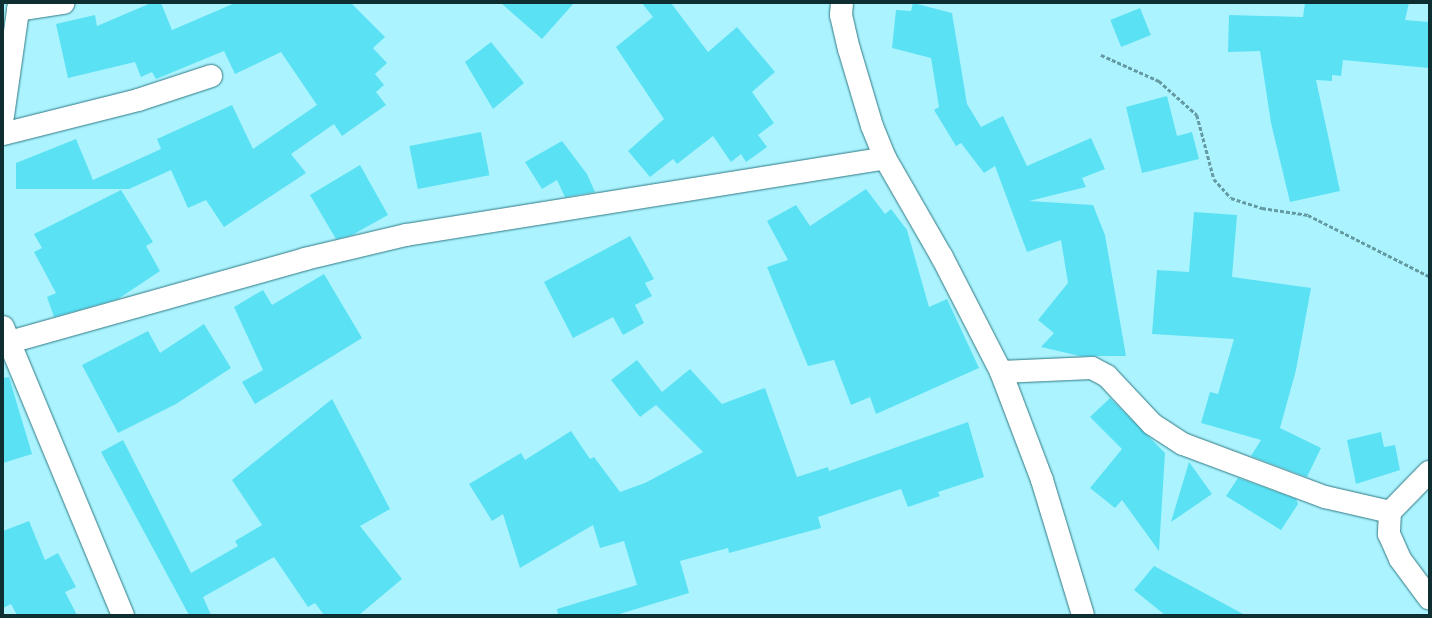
<!DOCTYPE html>
<style>
body{margin:0}
#map{position:relative;width:1432px;height:618px;overflow:hidden;background:#abf4ff;font-family:Lato,sans-serif}
div>[style]{position:absolute}
.building>*{inset:0;background:#5be1f4;transform-origin:0 0}
.path>*{height:2.5px;margin-top:-1.25px;transform-origin:0;background:repeating-linear-gradient(90deg,#649aa2 0 4px,transparent 0 6px)}
.roads{filter:drop-shadow(0 0 1px #307984) drop-shadow(0 0 1px #307984)}
.minor>*{height:22px;margin:-11px;padding:0 11px;transform-origin:11px;border-radius:11px;background:#fff}
span{translate:-50% -50%;white-space:nowrap;text-align:center;line-height:1.15;-webkit-text-stroke:3px #abf4ff;paint-order:stroke}
.frame{position:absolute;inset:0;border:4px solid #0f2e32;pointer-events:none}
</style>
<div id="map">
<div class="building">
<div style="clip-path:polygon(151px 3px,161px 3px,172px 30px,235px 3px,351px 3px,385px 37px,373px 48px,387px 63px,375px 74px,384px 85px,376px 92px,386px 105px,342px 136px,334px 124px,291px 154px,306px 173px,224px 227px,206px 200px,188px 208px,171px 170px,129px 189px,16px 189px,16px 163px,76px 139px,93px 180px,161px 149px,157px 139px,232px 105px,253px 149px,317px 105px,281px 52px,235px 74px,224px 51px,156px 79px,152px 72px,141px 77px,135px 62px,68px 78px,56px 24px,95px 15px,97px 26px)"></div>
<div style="clip-path:polygon(501px 3px,574px 3px,542px 39px)"></div>
<div style="clip-path:polygon(642px 3px,671px 3px,708px 52px,737px 27px,775px 72px,752px 92px,774px 123px,758px 135px,767px 147px,746px 162px,741px 154px,731px 162px,713px 136px,677px 164px,673px 159px,650px 177px,628px 151px,664px 119px,616px 47px,653px 17px)"></div>
<div style="clip-path:polygon(913px 3px,952px 13px,967px 104px,981px 127px,1003px 116px,1027px 166px,1091px 138px,1105px 169px,1082px 178px,1086px 187px,1029px 201px,1093px 205px,1105px 235px,1126px 356px,1080px 356px,1041px 347px,1054px 333px,1038px 320px,1068px 283px,1061px 240px,1027px 252px,995px 166px,984px 173px,961px 143px,956px 146px,934px 110px,939px 107px,931px 58px,892px 48px,896px 10px,911px 11px)"></div>
<div style="clip-path:polygon(1305px 3px,1409px 3px,1405px 20px,1429px 22px,1429px 68px,1343px 60px,1341px 76px,1332px 75px,1332px 81px,1316px 80px,1340px 191px,1290px 202px,1271px 123px,1260px 51px,1228px 52px,1229px 15px,1303px 17px)"></div>
<div style="left:1140px;top:8px;width:29px;height:32px;rotate:68deg"></div>
<div style="clip-path:polygon(491px 42px,524px 83px,493px 109px,465px 62px)"></div>
<div style="clip-path:polygon(1167px 96px,1177px 136px,1192px 132px,1199px 159px,1142px 173px,1126px 107px)"></div>
<div style="left:481px;top:132px;width:44px;height:73px;rotate:79deg"></div>
<div style="clip-path:polygon(562px 141px,587px 174px,595px 192px,565px 197px,557px 180px,542px 189px,525px 162px)"></div>
<div style="clip-path:polygon(360px 165px,388px 215px,352px 235px,336px 239px,310px 195px)"></div>
<div style="clip-path:polygon(866px 189px,885px 214px,891px 209px,907px 230px,929px 307px,947px 299px,979px 368px,876px 414px,870px 397px,851px 405px,834px 360px,808px 366px,767px 267px,788px 260px,767px 221px,796px 205px,810px 226px)"></div>
<div style="clip-path:polygon(121px 190px,153px 242px,146px 246px,160px 271px,118px 299px,54px 317px,47px 297px,56px 293px,34px 252px,42px 248px,34px 234px)"></div>
<div style="clip-path:polygon(1194px 212px,1237px 215px,1232px 277px,1311px 288px,1296px 370px,1280px 428px,1321px 448px,1307px 477px,1251px 456px,1261px 440px,1201px 423px,1210px 392px,1218px 394px,1234px 339px,1152px 334px,1157px 270px,1189px 272px)"></div>
<div style="clip-path:polygon(630px 236px,654px 279px,645px 283px,652px 296px,635px 305px,644px 323px,623px 335px,613px 317px,573px 338px,544px 282px)"></div>
<div style="clip-path:polygon(324px 274px,362px 338px,255px 404px,242px 382px,263px 370px,234px 307px,263px 290px,272px 305px)"></div>
<div style="clip-path:polygon(204px 324px,231px 368px,176px 404px,118px 433px,82px 365px,148px 331px,160px 353px)"></div>
<div style="clip-path:polygon(637px 360px,662px 392px,690px 369px,722px 404px,765px 388px,797px 477px,828px 467px,829px 471px,968px 422px,984px 477px,938px 492px,940px 496px,908px 507px,901px 489px,818px 517px,821px 528px,729px 553px,728px 548px,680px 561px,689px 593px,616px 615px,558px 615px,557px 609px,637px 585px,624px 541px,600px 548px,593px 525px,520px 568px,503px 514px,492px 521px,469px 484px,521px 453px,525px 460px,571px 431px,590px 459px,594px 457px,620px 492px,645px 483px,703px 452px,656px 405px,640px 417px,611px 380px)"></div>
<div style="clip-path:polygon(9px 377px,32px 454px,3px 463px,3px 378px)"></div>
<div style="clip-path:polygon(1110px 398px,1165px 453px,1159px 551px,1122px 500px,1115px 508px,1090px 488px,1122px 449px,1090px 417px)"></div>
<div style="clip-path:polygon(332px 399px,390px 509px,360px 526px,402px 579px,359px 615px,324px 615px,315px 603px,308px 607px,274px 557px,203px 597px,211px 615px,189px 615px,101px 452px,123px 440px,191px 573px,238px 546px,235px 541px,262px 525px,232px 480px)"></div>
<div style="clip-path:polygon(1381px 432px,1384px 447px,1395px 445px,1400px 470px,1356px 484px,1347px 440px)"></div>
<div style="clip-path:polygon(1189px 462px,1212px 494px,1171px 522px)"></div>
<div style="clip-path:polygon(1238px 478px,1296px 499px,1298px 504px,1281px 530px,1226px 496px)"></div>
<div style="clip-path:polygon(29px 521px,45px 560px,58px 553px,76px 587px,65px 592px,77px 615px,17px 615px,11px 604px,3px 608px,3px 531px)"></div>
<div style="clip-path:polygon(1154px 566px,1245px 615px,1165px 615px,1134px 590px)"></div>
</div>
<div class="path">
<div style="left:1101px;top:55px;width:64px;rotate:24.1deg"></div>
<div style="left:1159px;top:81px;width:51px;rotate:41.8deg"></div>
<div style="left:1197px;top:115px;width:66px;rotate:75.1deg"></div>
<div style="left:1214px;top:179px;width:25px;rotate:48deg"></div>
<div style="left:1231px;top:198px;width:33px;rotate:18deg"></div>
<div style="left:1262px;top:208px;width:47px;rotate:8.7deg"></div>
<div style="left:1308px;top:215px;width:136px;rotate:26.8deg"></div>
</div>
<div class="roads">
<div class="minor">
<div style="left:842px;top:3px;width:12px;rotate:95deg"></div>
<div style="left:841px;top:15px;width:35px;rotate:77deg"></div>
<div style="left:849px;top:49px;width:80px;rotate:73.4deg"></div>
<div style="left:872px;top:126px;width:35px;rotate:68deg"></div>
<div style="left:885px;top:158px;width:114px;rotate:60.1deg"></div>
<div style="left:942px;top:257px;width:129px;rotate:62.8deg"></div>
<div style="left:1001px;top:372px;width:116px;rotate:69.2deg"></div>
<div style="left:1042px;top:480px;width:141px;rotate:73.1deg"></div>
<div style="left:18px;top:10px;width:46px;rotate:-8.8deg"></div>
<div style="left:3px;top:116px;width:114px;rotate:-81.9deg"></div>
<div style="left:3px;top:134px;width:139px;rotate:-14.1deg"></div>
<div style="left:138px;top:100px;width:77px;rotate:-18.2deg"></div>
<div style="left:3px;top:327px;width:312px;rotate:67.4deg"></div>
<div style="left:3px;top:344px;width:314px;rotate:-15.7deg"></div>
<div style="left:305px;top:259px;width:104px;rotate:-13.4deg"></div>
<div style="left:406px;top:235px;width:485px;rotate:-9.1deg"></div>
<div style="left:1001px;top:372px;width:91px;rotate:-2.5deg"></div>
<div style="left:1092px;top:368px;width:17px;rotate:28deg"></div>
<div style="left:1107px;top:376px;width:66px;rotate:46.8deg"></div>
<div style="left:1152px;top:424px;width:37px;rotate:33deg"></div>
<div style="left:1183px;top:444px;width:152px;rotate:20.5deg"></div>
<div style="left:1325px;top:497px;width:67px;rotate:13deg"></div>
<div style="left:1429px;top:472px;width:56px;rotate:134.3deg"></div>
<div style="left:1390px;top:512px;width:22px;rotate:93deg"></div>
<div style="left:1389px;top:534px;width:27px;rotate:66deg"></div>
<div style="left:1400px;top:559px;width:49px;rotate:53.4deg"></div>
</div>
</div>
<div class="frame"></div>
</div>
